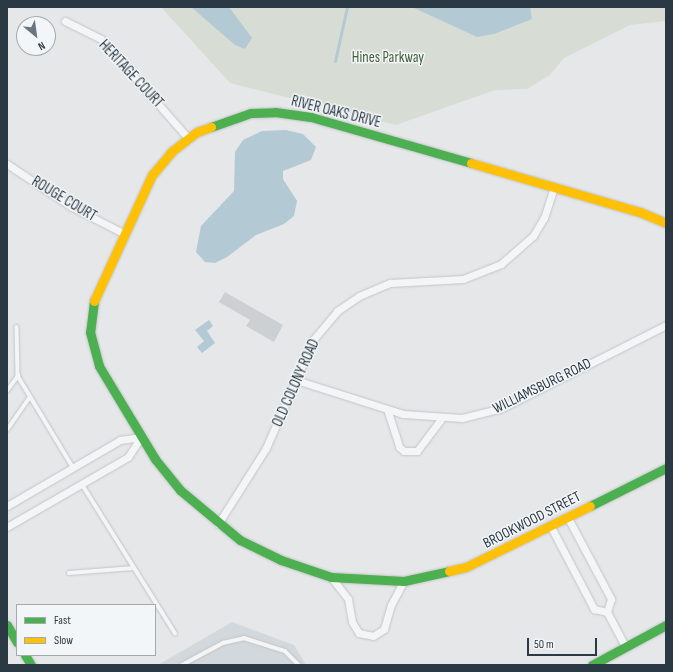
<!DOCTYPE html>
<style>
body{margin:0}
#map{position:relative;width:673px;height:672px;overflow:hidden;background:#e5e7e9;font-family:"Sofia Sans Condensed",sans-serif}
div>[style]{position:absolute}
.built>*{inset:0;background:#d3d8dc}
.green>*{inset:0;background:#d7ddd5}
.water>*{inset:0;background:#b3cad4}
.stream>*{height:3px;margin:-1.5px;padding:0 1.5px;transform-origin:1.5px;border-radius:1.5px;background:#b3cad4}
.building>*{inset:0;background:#cdd0d2}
.roads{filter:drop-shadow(0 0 1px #c3c5c7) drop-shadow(0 0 1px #c3c5c7)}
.lane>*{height:3.5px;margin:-1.75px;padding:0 1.75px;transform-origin:1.75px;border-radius:1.75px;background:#f4f5f6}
.street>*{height:7px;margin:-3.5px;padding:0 3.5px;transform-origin:3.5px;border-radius:3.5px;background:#f4f5f6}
.fast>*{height:9px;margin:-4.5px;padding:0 4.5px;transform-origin:4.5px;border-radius:4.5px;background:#4caf50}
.slow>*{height:9px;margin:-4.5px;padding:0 4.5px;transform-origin:4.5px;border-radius:4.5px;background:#ffc107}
span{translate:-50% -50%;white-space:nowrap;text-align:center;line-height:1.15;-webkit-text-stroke:3px #f3f6f8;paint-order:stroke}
.park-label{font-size:15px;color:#476038}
.street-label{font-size:15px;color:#2b3944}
.frame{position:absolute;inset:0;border:8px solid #2b3944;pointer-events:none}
.legend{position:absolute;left:16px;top:604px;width:140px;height:52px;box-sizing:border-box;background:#f3f6f8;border:1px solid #a3aab0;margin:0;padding:5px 7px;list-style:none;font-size:12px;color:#2b3944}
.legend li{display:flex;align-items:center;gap:8px;height:20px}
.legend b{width:20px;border:1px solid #a3aab0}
.north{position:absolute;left:16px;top:16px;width:40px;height:40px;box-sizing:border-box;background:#f3f6f8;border:1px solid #a3aab0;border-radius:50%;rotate:151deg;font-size:11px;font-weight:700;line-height:16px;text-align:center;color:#2b3944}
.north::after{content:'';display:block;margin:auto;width:14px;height:18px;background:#6c767e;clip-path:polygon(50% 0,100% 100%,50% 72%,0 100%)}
.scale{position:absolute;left:527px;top:638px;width:70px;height:18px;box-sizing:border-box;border:2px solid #2b3944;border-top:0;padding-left:5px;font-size:12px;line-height:14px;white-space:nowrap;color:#2b3944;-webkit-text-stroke:3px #f3f6f8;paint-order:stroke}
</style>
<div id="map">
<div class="built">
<div style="clip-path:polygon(232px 622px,294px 645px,306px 665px,158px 665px)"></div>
</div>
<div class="green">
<div style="clip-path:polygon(161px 7px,666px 7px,666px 21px,630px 25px,564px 58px,550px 75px,527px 89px,495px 90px,396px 125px,230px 83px)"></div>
</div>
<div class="water">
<div style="clip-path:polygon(191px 7px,229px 7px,252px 38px,245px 49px,235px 45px)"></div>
<div style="clip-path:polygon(412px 7px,530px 7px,532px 19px,494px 34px,477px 37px)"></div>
<div style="clip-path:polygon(286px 130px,303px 134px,316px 147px,311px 160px,283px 171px,283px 179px,297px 201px,294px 216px,284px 224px,256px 235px,227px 257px,215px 263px,205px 262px,196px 252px,201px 226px,234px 191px,235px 152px,243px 140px,262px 131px)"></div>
<div style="clip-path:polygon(209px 320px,213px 326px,207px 331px,215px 343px,202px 353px,197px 347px,204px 341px,195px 330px)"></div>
</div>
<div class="stream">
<div style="left:335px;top:61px;width:55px;rotate:-77.5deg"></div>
</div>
<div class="building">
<div style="clip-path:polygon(225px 292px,283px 325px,274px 342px,246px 326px,250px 320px,219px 302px)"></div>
</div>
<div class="roads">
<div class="lane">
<div style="left:17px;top:327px;width:49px;rotate:88.8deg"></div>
<div style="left:18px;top:376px;width:106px;rotate:58.9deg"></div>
<div style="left:7px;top:391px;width:19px;rotate:-54deg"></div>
<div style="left:7px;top:430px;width:40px;rotate:-55.1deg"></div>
<div style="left:82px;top:484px;width:176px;rotate:58deg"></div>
<div style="left:69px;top:573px;width:65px;rotate:-4.4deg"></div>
<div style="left:182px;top:665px;width:47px;rotate:-28.2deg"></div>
<div style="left:223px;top:643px;width:22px;rotate:-13deg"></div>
<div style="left:244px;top:638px;width:43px;rotate:17.6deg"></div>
<div style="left:285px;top:651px;width:20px;rotate:45deg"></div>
</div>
<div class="street">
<div style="left:65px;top:21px;width:40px;rotate:26.6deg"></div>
<div style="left:101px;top:39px;width:132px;rotate:48.7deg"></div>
<div style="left:7px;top:164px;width:78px;rotate:33.5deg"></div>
<div style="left:72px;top:207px;width:57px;rotate:27deg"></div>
<div style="left:296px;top:380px;width:112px;rotate:17.6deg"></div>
<div style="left:403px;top:414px;width:59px;rotate:3.9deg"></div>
<div style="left:462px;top:418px;width:41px;rotate:-14deg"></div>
<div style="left:502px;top:408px;width:184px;rotate:-26.8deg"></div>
<div style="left:387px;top:409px;width:40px;rotate:72deg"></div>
<div style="left:399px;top:447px;width:6px;rotate:39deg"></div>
<div style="left:404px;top:451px;width:13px"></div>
<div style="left:417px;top:451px;width:39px;rotate:-53deg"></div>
<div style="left:7px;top:506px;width:131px;rotate:-30.3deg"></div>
<div style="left:120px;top:440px;width:21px;rotate:-8deg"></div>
<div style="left:141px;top:437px;width:24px;rotate:123deg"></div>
<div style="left:128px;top:457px;width:140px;rotate:150deg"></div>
<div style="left:568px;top:518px;width:92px;rotate:62deg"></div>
<div style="left:611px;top:599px;width:14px;rotate:107deg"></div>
<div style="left:607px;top:612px;width:38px;rotate:62deg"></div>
<div style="left:218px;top:524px;width:90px;rotate:-57.7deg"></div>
<div style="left:266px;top:448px;width:118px;rotate:-66.5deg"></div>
<div style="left:313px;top:340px;width:38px;rotate:-50deg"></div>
<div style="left:337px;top:311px;width:27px;rotate:-34deg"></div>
<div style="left:359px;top:296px;width:34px;rotate:-23deg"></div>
<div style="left:390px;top:283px;width:73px;rotate:-3.1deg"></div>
<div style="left:463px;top:279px;width:41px;rotate:-21.5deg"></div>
<div style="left:501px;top:264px;width:43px;rotate:-41.2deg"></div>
<div style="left:533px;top:236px;width:21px;rotate:-59deg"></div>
<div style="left:544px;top:218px;width:33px;rotate:-72deg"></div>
<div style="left:551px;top:527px;width:93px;rotate:62.3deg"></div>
<div style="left:594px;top:609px;width:13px;rotate:13deg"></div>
<div style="left:331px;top:577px;width:28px;rotate:52deg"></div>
<div style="left:348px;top:599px;width:23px;rotate:80deg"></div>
<div style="left:352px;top:622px;width:13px;rotate:58deg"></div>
<div style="left:359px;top:633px;width:14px;rotate:12deg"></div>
<div style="left:373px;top:636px;width:13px;rotate:-32deg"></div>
<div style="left:384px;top:629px;width:25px;rotate:-74deg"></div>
<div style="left:391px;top:605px;width:27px;rotate:-62deg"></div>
</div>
<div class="fast">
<div style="left:211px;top:127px;width:42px;rotate:-19.3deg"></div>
<div style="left:251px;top:113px;width:24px;rotate:-2deg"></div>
<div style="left:275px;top:112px;width:36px;rotate:8deg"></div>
<div style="left:311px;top:117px;width:166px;rotate:16deg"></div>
<div style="left:94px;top:301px;width:31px;rotate:97deg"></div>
<div style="left:90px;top:332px;width:35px;rotate:75deg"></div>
<div style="left:99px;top:366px;width:109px;rotate:58.9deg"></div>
<div style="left:155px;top:459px;width:40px;rotate:51deg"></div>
<div style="left:180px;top:490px;width:78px;rotate:39.8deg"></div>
<div style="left:240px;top:540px;width:46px;rotate:26deg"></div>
<div style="left:281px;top:560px;width:53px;rotate:18.8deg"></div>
<div style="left:331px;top:577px;width:73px;rotate:3.1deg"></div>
<div style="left:404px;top:581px;width:46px;rotate:-12.5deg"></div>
<div style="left:590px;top:506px;width:85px;rotate:-26.6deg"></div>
<div style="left:7px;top:625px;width:20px;rotate:60deg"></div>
<div style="left:25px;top:655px;width:12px;rotate:59deg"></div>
<div style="left:592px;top:665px;width:84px;rotate:-28.4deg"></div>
</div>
<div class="slow">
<div style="left:471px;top:163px;width:176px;rotate:16.2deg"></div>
<div style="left:640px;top:212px;width:28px;rotate:23deg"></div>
<div style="left:94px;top:301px;width:139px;rotate:-65.3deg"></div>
<div style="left:152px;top:175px;width:30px;rotate:-50deg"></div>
<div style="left:171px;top:152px;width:33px;rotate:-38deg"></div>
<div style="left:197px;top:132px;width:15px;rotate:-20deg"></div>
<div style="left:449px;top:571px;width:17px;rotate:-13deg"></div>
<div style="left:466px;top:567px;width:138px;rotate:-26.2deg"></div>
</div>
</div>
<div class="park-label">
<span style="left:388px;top:58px">Hines Parkway</span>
</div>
<div class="street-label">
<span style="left:131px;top:74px;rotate:47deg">HERITAGE COURT</span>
<span style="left:336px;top:112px;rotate:14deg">RIVER OAKS DRIVE</span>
<span style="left:64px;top:199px;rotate:31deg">ROUGE COURT</span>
<span style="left:296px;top:383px;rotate:-66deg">OLD COLONY ROAD</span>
<span style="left:542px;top:386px;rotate:-26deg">WILLIAMSBURG ROAD</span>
<span style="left:532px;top:520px;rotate:-27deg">BROOKWOOD STREET</span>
</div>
<div class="frame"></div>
<ul class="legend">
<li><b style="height:5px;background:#4caf50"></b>Fast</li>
<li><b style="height:5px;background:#ffc107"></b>Slow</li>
</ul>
<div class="north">N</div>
<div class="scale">50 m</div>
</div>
